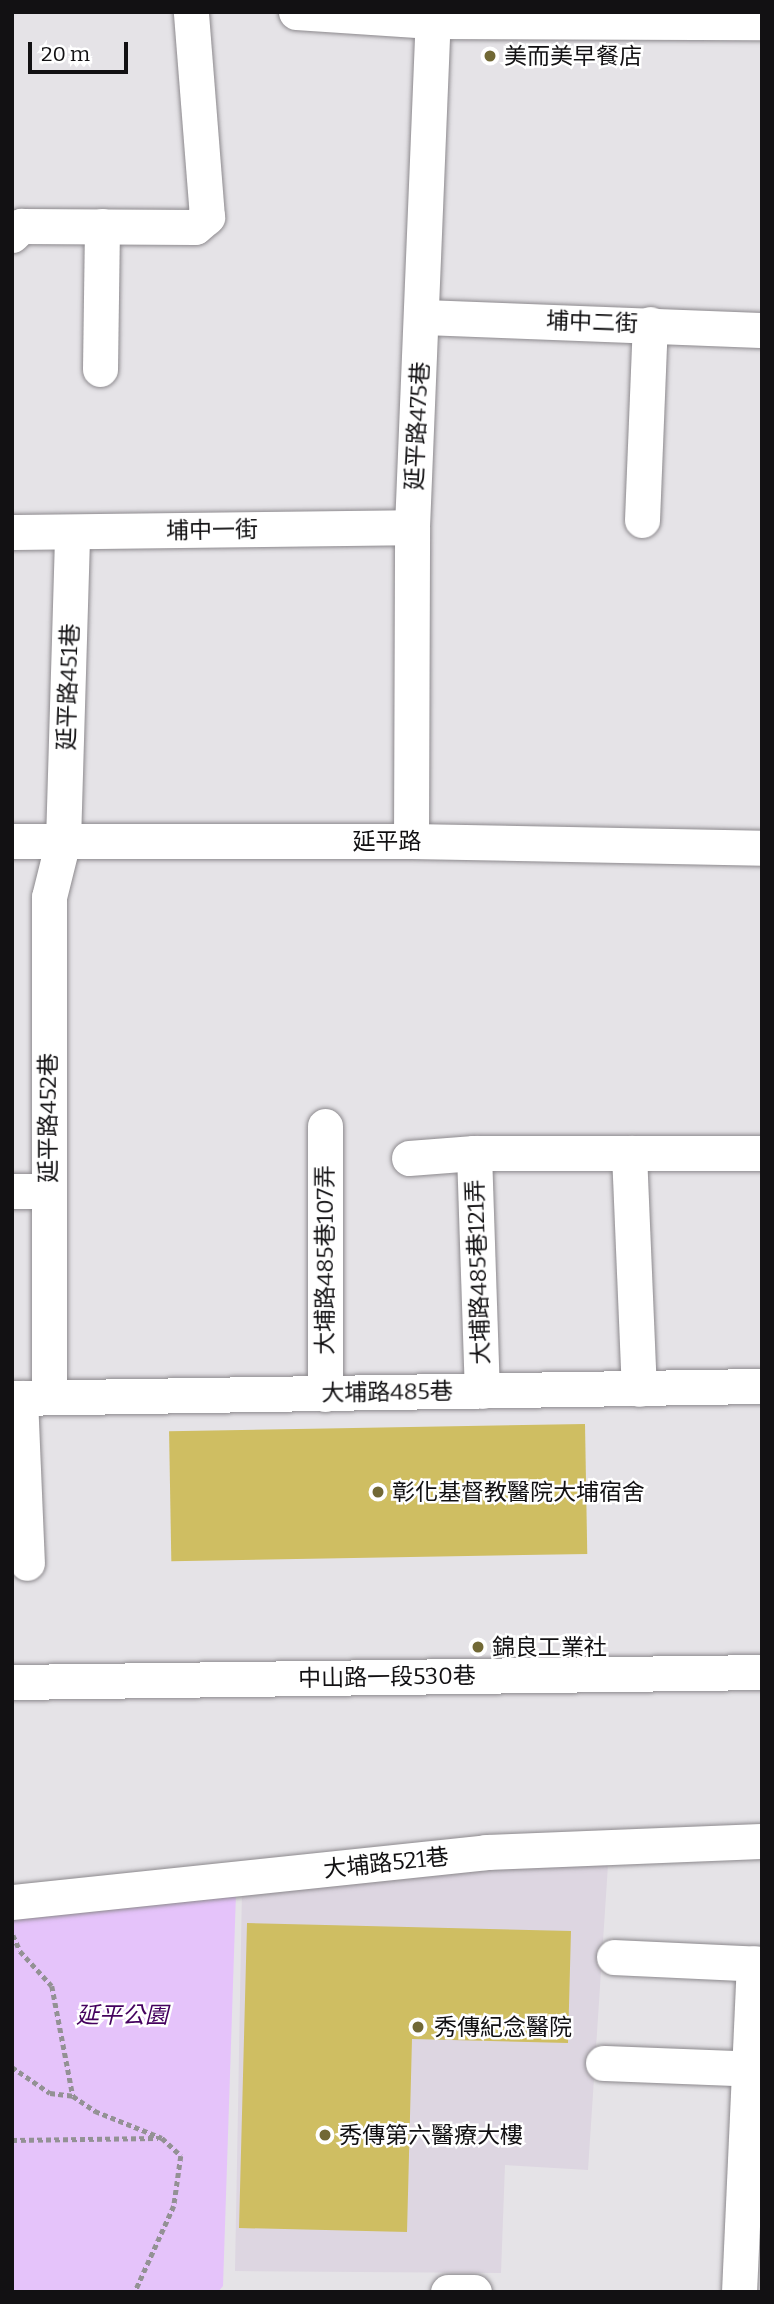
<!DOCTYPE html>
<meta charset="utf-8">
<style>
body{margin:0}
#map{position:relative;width:774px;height:2304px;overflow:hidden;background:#e5e3e7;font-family:Bitter,"Noto Sans TC",serif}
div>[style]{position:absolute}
.built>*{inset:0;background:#ddd6e1}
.green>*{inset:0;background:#e5c3fa}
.building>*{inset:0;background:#cfbe62;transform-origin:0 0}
.path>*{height:4.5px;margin-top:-2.25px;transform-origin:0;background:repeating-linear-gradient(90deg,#939194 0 5px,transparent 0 8.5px)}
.roads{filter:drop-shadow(0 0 2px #8c898d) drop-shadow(0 0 2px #8c898d)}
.minor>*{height:35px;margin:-17.5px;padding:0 17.5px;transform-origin:17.5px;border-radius:17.5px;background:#fff}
.dots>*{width:19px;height:19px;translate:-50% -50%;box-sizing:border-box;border:4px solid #fff;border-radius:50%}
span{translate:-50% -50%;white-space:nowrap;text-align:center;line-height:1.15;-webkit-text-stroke:5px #fff;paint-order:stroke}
.poi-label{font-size:23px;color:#121113}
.left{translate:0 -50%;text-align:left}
.street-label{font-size:23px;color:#121113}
.park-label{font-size:23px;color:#44015e;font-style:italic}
.frame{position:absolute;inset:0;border:14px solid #121113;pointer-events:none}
.scale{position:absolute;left:28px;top:42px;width:100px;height:32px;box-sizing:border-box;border:4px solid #121113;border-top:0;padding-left:9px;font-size:21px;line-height:24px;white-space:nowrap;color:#121113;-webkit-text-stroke:5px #fff;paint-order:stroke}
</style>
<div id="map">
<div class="built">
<div style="clip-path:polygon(608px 1865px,588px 2170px,505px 2165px,501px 2273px,235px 2271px,242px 1889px,491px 1866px)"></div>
</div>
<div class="green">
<div style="clip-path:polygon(236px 1893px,223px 2286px,218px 2292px,12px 2292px,12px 1917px)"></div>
</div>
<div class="building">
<div style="left:585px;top:1424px;width:130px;height:416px;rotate:89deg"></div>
<div style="clip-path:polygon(247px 1923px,571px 1931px,568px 2043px,412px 2039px,407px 2232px,239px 2228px)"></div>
</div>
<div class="path">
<div style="left:13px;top:1935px;width:17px;rotate:66deg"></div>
<div style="left:20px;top:1951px;width:47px;rotate:47.6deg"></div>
<div style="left:52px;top:1986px;width:112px;rotate:79.2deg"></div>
<div style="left:73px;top:2096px;width:27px;rotate:34deg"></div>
<div style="left:95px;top:2111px;width:72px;rotate:21.9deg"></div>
<div style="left:162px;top:2138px;width:26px;rotate:43deg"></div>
<div style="left:181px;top:2156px;width:50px;rotate:98deg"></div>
<div style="left:174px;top:2206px;width:94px;rotate:114.4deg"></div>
<div style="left:12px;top:2067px;width:46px;rotate:34.4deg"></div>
<div style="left:50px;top:2093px;width:23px;rotate:7deg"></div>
<div style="left:12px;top:2140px;width:146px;rotate:-0.8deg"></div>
</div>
<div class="roads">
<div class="minor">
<div style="left:296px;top:12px;width:136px;rotate:3.8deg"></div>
<div style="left:432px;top:21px;width:330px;rotate:0.2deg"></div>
<div style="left:12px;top:235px;width:13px;rotate:-45deg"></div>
<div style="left:21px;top:226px;width:174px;rotate:0.3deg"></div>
<div style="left:195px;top:227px;width:16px;rotate:-40deg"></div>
<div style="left:207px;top:217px;width:206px;rotate:-94.5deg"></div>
<div style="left:422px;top:317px;width:340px;rotate:2.2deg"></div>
<div style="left:100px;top:369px;width:143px;rotate:-89.2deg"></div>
<div style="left:642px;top:520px;width:196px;rotate:-87.7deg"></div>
<div style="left:12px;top:532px;width:400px;rotate:-0.7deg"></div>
<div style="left:12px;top:841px;width:399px"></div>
<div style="left:411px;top:841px;width:351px;rotate:1.1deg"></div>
<div style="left:411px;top:841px;width:314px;rotate:-89.8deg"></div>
<div style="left:412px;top:527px;width:515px;rotate:-87.66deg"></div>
<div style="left:474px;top:1153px;width:238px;rotate:88.1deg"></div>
<div style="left:629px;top:1153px;width:236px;rotate:87.6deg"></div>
<div style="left:409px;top:1158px;width:65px;rotate:-4.4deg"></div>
<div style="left:474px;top:1153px;width:288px"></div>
<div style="left:12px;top:1191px;width:35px"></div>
<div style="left:325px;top:1394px;width:268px;rotate:-90deg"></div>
<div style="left:49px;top:1397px;width:500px;rotate:-90deg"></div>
<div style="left:49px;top:897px;width:58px;rotate:-76deg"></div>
<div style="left:63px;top:841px;width:308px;rotate:-88.3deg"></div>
<div style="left:12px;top:1398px;width:750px;rotate:-0.92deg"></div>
<div style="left:20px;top:1398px;width:165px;rotate:87.6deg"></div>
<div style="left:12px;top:1682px;width:750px;rotate:-0.76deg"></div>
<div style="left:12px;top:1902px;width:477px;rotate:-6deg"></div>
<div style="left:486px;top:1852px;width:276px;rotate:-2.3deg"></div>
<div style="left:614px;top:1957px;width:148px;rotate:2.7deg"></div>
<div style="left:603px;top:2063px;width:159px;rotate:2.2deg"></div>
<div style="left:448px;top:2292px;width:26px"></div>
<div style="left:739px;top:2292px;width:329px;rotate:-87.4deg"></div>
</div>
</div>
<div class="dots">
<div style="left:490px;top:56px;background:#716835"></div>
<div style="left:378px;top:1492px;background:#716835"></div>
<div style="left:478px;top:1647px;background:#716835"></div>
<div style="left:418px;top:2027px;background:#716835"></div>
<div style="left:325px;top:2135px;background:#716835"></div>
</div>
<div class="poi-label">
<span class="left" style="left:504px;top:56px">美而美早餐店</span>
<span class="left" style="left:392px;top:1492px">彰化基督教醫院大埔宿舍</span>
<span class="left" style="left:492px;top:1647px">錦良工業社</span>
<span class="left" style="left:434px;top:2027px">秀傳紀念醫院</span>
<span class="left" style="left:339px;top:2135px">秀傳第六醫療大樓</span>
</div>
<div class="street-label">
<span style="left:592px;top:322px;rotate:2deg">埔中二街</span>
<span style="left:417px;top:426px;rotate:-87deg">延平路475巷</span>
<span style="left:212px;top:530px;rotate:-1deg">埔中一街</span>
<span style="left:68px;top:687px;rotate:-88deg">延平路451巷</span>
<span style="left:387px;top:841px">延平路</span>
<span style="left:48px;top:1118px;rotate:-90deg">延平路452巷</span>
<span style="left:325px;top:1260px;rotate:-90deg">大埔路485巷107弄</span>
<span style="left:478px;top:1272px;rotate:-92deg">大埔路485巷121弄</span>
<span style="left:387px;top:1392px;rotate:-1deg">大埔路485巷</span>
<span style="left:387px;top:1677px;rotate:-1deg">中山路一段530巷</span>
<span style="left:386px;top:1863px;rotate:-6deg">大埔路521巷</span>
</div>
<div class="park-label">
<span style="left:122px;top:2015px">延平公園</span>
</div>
<div class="frame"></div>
<div class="scale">20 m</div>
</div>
